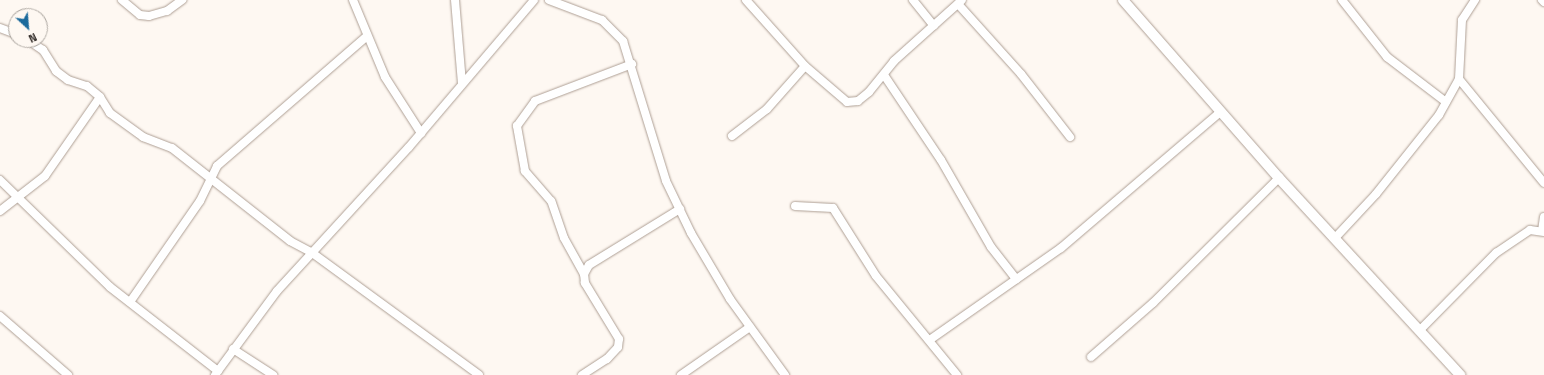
<!DOCTYPE html>
<style>
body{margin:0}
#map{position:relative;width:1544px;height:375px;overflow:hidden;background:#fef8f2;font-family:"Titillium Web",sans-serif}
div>[style]{position:absolute}
.roads{filter:drop-shadow(0 0 1px #ae9f94) drop-shadow(0 0 1px #ae9f94)}
.minor>*{height:8px;margin:-4px;padding:0 4px;transform-origin:4px;border-radius:4px;background:#fff}
.tertiary>*{height:10px;margin:-5px;padding:0 5px;transform-origin:5px;border-radius:5px;background:#fff}
span{translate:-50% -50%;white-space:nowrap;text-align:center;line-height:1.15;-webkit-text-stroke:3px #fef8f2;paint-order:stroke}
.north{position:absolute;left:8px;top:8px;width:40px;height:40px;box-sizing:border-box;background:#fef8f2;border:1px solid #aca6a0;border-radius:50%;rotate:154deg;font-size:11px;font-weight:700;line-height:16px;text-align:center;color:#302a26}
.north::after{content:'';display:block;margin:auto;width:14px;height:18px;background:#1b6a9c;clip-path:polygon(50% 0,100% 100%,50% 72%,0 100%)}
</style>
<div id="map">
<div class="roads">
<div class="minor">
<div style="left:122px;top:0;width:23px;rotate:40deg"></div>
<div style="left:140px;top:15px;width:9px;rotate:6deg"></div>
<div style="left:149px;top:16px;width:19px;rotate:-16deg"></div>
<div style="left:167px;top:11px;width:19px;rotate:-36deg"></div>
<div style="left:353px;top:0;width:83px;rotate:67.4deg"></div>
<div style="left:385px;top:77px;width:67px;rotate:57.3deg"></div>
<div style="left:455px;top:0;width:84px;rotate:85.2deg"></div>
<div style="left:549px;top:0;width:57px;rotate:20.7deg"></div>
<div style="left:602px;top:20px;width:30px;rotate:45deg"></div>
<div style="left:623px;top:41px;width:146px;rotate:72.9deg"></div>
<div style="left:666px;top:181px;width:58px;rotate:64.3deg"></div>
<div style="left:691px;top:233px;width:77px;rotate:59.4deg"></div>
<div style="left:730px;top:299px;width:94px;rotate:54.1deg"></div>
<div style="left:746px;top:0;width:89px;rotate:48.2deg"></div>
<div style="left:805px;top:66px;width:55px;rotate:40.6deg"></div>
<div style="left:847px;top:102px;width:11px;rotate:-5deg"></div>
<div style="left:858px;top:101px;width:14px;rotate:-39deg"></div>
<div style="left:869px;top:92px;width:40px;rotate:-51deg"></div>
<div style="left:894px;top:61px;width:91px;rotate:-41.9deg"></div>
<div style="left:913px;top:0;width:33px;rotate:51deg"></div>
<div style="left:1342px;top:0;width:73px;rotate:51.7deg"></div>
<div style="left:1387px;top:57px;width:74px;rotate:37.3deg"></div>
<div style="left:1542px;top:0;width:3px;rotate:45deg"></div>
<div style="left:958px;top:4px;width:94px;rotate:48deg"></div>
<div style="left:1021px;top:74px;width:80px;rotate:52.1deg"></div>
<div style="left:0;top:28px;width:17px;rotate:21deg"></div>
<div style="left:28px;top:40px;width:18px;rotate:34deg"></div>
<div style="left:43px;top:50px;width:25px;rotate:58deg"></div>
<div style="left:56px;top:71px;width:15px;rotate:37deg"></div>
<div style="left:68px;top:80px;width:20px;rotate:18deg"></div>
<div style="left:87px;top:86px;width:17px;rotate:40deg"></div>
<div style="left:100px;top:97px;width:19px;rotate:58deg"></div>
<div style="left:110px;top:113px;width:41px;rotate:36deg"></div>
<div style="left:143px;top:137px;width:31px;rotate:21deg"></div>
<div style="left:172px;top:148px;width:150px;rotate:38.2deg"></div>
<div style="left:290px;top:241px;width:24px;rotate:28deg"></div>
<div style="left:311px;top:252px;width:208px;rotate:36.2deg"></div>
<div style="left:884px;top:75px;width:102px;rotate:56.2deg"></div>
<div style="left:941px;top:160px;width:100px;rotate:60.1deg"></div>
<div style="left:991px;top:247px;width:41px;rotate:52deg"></div>
<div style="left:1459px;top:79px;width:134px;rotate:50.7deg"></div>
<div style="left:732px;top:136px;width:44px;rotate:-37.6deg"></div>
<div style="left:767px;top:109px;width:57px;rotate:-48.5deg"></div>
<div style="left:0;top:180px;width:153px;rotate:44.2deg"></div>
<div style="left:110px;top:287px;width:137px;rotate:37.9deg"></div>
<div style="left:795px;top:206px;width:38px;rotate:3deg"></div>
<div style="left:833px;top:208px;width:80px;rotate:57.7deg"></div>
<div style="left:876px;top:276px;width:128px;rotate:50.7deg"></div>
<div style="left:0;top:211px;width:57px;rotate:-37.9deg"></div>
<div style="left:45px;top:176px;width:96px;rotate:-55.2deg"></div>
<div style="left:1542px;top:231px;width:14px;rotate:-82deg"></div>
<div style="left:1335px;top:238px;width:60px;rotate:-47deg"></div>
<div style="left:1376px;top:194px;width:101px;rotate:-51.4deg"></div>
<div style="left:1439px;top:115px;width:41px;rotate:-60.9deg"></div>
<div style="left:1459px;top:79px;width:59px;rotate:-87.1deg"></div>
<div style="left:1462px;top:20px;width:24px;rotate:-57deg"></div>
<div style="left:584px;top:274px;width:41px;rotate:-119.1deg"></div>
<div style="left:564px;top:238px;width:39px;rotate:-109deg"></div>
<div style="left:551px;top:201px;width:40px;rotate:-131deg"></div>
<div style="left:525px;top:171px;width:46px;rotate:-100.1deg"></div>
<div style="left:517px;top:126px;width:31px;rotate:-54deg"></div>
<div style="left:535px;top:101px;width:104px;rotate:-20.9deg"></div>
<div style="left:130px;top:302px;width:123px;rotate:-55.3deg"></div>
<div style="left:200px;top:201px;width:39px;rotate:-64deg"></div>
<div style="left:217px;top:166px;width:198px;rotate:-40.9deg"></div>
<div style="left:0;top:316px;width:90px;rotate:40.9deg"></div>
<div style="left:1421px;top:329px;width:107px;rotate:-45.4deg"></div>
<div style="left:1496px;top:253px;width:41px;rotate:-34.1deg"></div>
<div style="left:1530px;top:230px;width:14px;rotate:8deg"></div>
<div style="left:931px;top:339px;width:159px;rotate:-35deg"></div>
<div style="left:1061px;top:248px;width:209px;rotate:-40.5deg"></div>
<div style="left:233px;top:349px;width:48px;rotate:33deg"></div>
<div style="left:1091px;top:357px;width:82px;rotate:-41.1deg"></div>
<div style="left:1153px;top:303px;width:177px;rotate:-44.8deg"></div>
<div style="left:215px;top:375px;width:104px;rotate:-53.6deg"></div>
<div style="left:277px;top:291px;width:195px;rotate:-47.5deg"></div>
<div style="left:409px;top:147px;width:193px;rotate:-49.6deg"></div>
<div style="left:582px;top:375px;width:30px;rotate:-33deg"></div>
<div style="left:607px;top:359px;width:16px;rotate:-47deg"></div>
<div style="left:618px;top:347px;width:8px;rotate:-83deg"></div>
<div style="left:619px;top:339px;width:66px;rotate:-121.3deg"></div>
<div style="left:585px;top:283px;width:9px;rotate:-96deg"></div>
<div style="left:584px;top:274px;width:10px;rotate:-61deg"></div>
<div style="left:589px;top:265px;width:107px;rotate:-31.6deg"></div>
<div style="left:681px;top:375px;width:84px;rotate:-34.8deg"></div>
</div>
<div class="tertiary">
<div style="left:1123px;top:0;width:237px;rotate:48.8deg"></div>
<div style="left:1279px;top:178px;width:268px;rotate:47.4deg"></div>
</div>
</div>
<div class="north">N</div>
</div>
